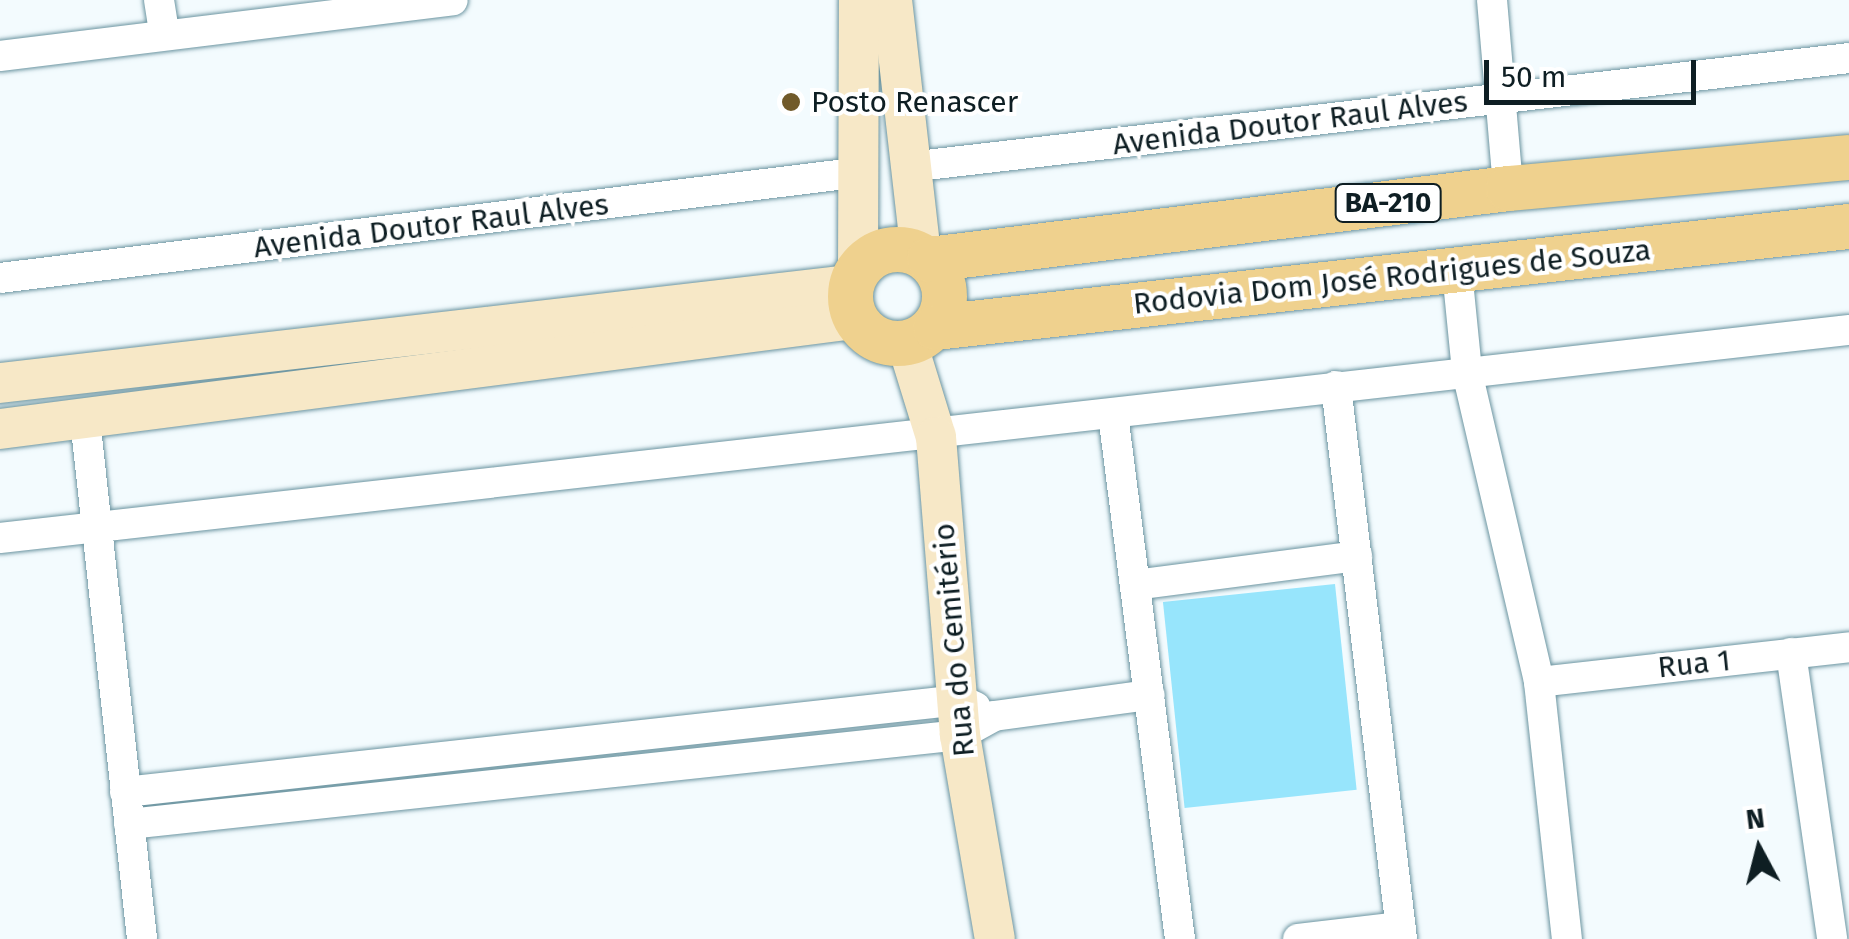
<!DOCTYPE html>
<meta charset="utf-8">
<style>
body{margin:0}
#map{position:relative;width:1849px;height:939px;overflow:hidden;background:#f3fbfe;font-family:"Fira Sans",sans-serif}
div>[style]{position:absolute}
.green>*{inset:0;background:#97e5fc;transform-origin:0 0}
.roads{filter:drop-shadow(0 0 2px #6c95a1) drop-shadow(0 0 2px #6c95a1)}
.street>*{height:30px;margin:-15px;padding:0 15px;transform-origin:15px;border-radius:15px;background:#fff}
.secondary>*{height:40px;margin:-20px;padding:0 20px;transform-origin:20px;border-radius:20px;background:#f7e8c7}
.primary>*{height:45px;margin:-22.5px;padding:0 22.5px;transform-origin:22.5px;border-radius:22.5px;background:#efd18e}
.primary>.ring{margin:-22.5px;padding:0;box-sizing:content-box;background:none;border:45px solid #efd18e;border-radius:50%}
.dots>*{width:28px;height:28px;translate:-50% -50%;box-sizing:border-box;border:5px solid #fff;border-radius:50%}
span{translate:-50% -50%;white-space:nowrap;text-align:center;line-height:1.15;-webkit-text-stroke:8px #fff;paint-order:stroke}
.shield-label span{padding:2px 8px;background:#fff;border:2px solid;border-radius:8px;-webkit-text-stroke-width:0}
.shield-label{font-size:28px;color:#0e1e23;font-weight:700}
.poi-label{font-size:30px;color:#0e1e23}
.left{translate:0 -50%;text-align:left}
.street-label{font-size:30px;color:#0e1e23}
.north{position:absolute;left:1709px;top:799px;width:100px;height:100px;-webkit-text-stroke:8px #fff;paint-order:stroke;rotate:353deg;font-size:28px;font-weight:700;line-height:40px;text-align:center;color:#0e1e23}
.north::after{content:'';display:block;margin:auto;width:35px;height:45px;background:#0e1e23;clip-path:polygon(50% 0,100% 100%,50% 72%,0 100%)}
.scale{position:absolute;left:1484px;top:60px;width:212px;height:45px;box-sizing:border-box;border:5px solid #0e1e23;border-top:0;padding-left:12px;font-size:30px;line-height:35px;white-space:nowrap;color:#0e1e23;-webkit-text-stroke:8px #fff;paint-order:stroke}
</style>
<div id="map">
<div class="green">
<div style="left:1335px;top:584px;width:207px;height:173px;rotate:84deg"></div>
</div>
<div class="roads">
<div class="street">
<div style="left:159px;top:0;width:33px;rotate:81deg"></div>
<div style="left:1492px;top:0;width:189px;rotate:85.1deg"></div>
<div style="left:0;top:56px;width:456px;rotate:-7deg"></div>
<div style="left:909px;top:167px;width:946px;rotate:-6.61deg"></div>
<div style="left:1457px;top:271px;width:101px;rotate:84.3deg"></div>
<div style="left:1467px;top:372px;width:318px;rotate:76.9deg"></div>
<div style="left:1539px;top:682px;width:259px;rotate:83.8deg"></div>
<div style="left:0;top:278px;width:868px;rotate:-7.01deg"></div>
<div style="left:1336px;top:386px;width:557px;rotate:83.19deg"></div>
<div style="left:1113px;top:414px;width:529px;rotate:82.73deg"></div>
<div style="left:85px;top:419px;width:523px;rotate:83.74deg"></div>
<div style="left:0;top:538px;width:1861px;rotate:-6.42deg"></div>
<div style="left:1135px;top:585px;width:224px;rotate:-7.4deg"></div>
<div style="left:1791px;top:653px;width:289px;rotate:81.8deg"></div>
<div style="left:1539px;top:682px;width:312px;rotate:-6.4deg"></div>
<div style="left:125px;top:792px;width:840px;rotate:-6.29deg"></div>
<div style="left:960px;top:700px;width:17px;rotate:24deg"></div>
<div style="left:129px;top:824px;width:836px;rotate:-6.11deg"></div>
<div style="left:960px;top:735px;width:39px;rotate:-29deg"></div>
<div style="left:994px;top:716px;width:157px;rotate:-7.7deg"></div>
<div style="left:1298px;top:939px;width:103px;rotate:-6.7deg"></div>
</div>
<div class="secondary">
<div style="left:892px;top:0;width:256px;rotate:83.5deg"></div>
<div style="left:858px;top:268px;width:268px;rotate:-89.8deg"></div>
<div style="left:907px;top:343px;width:98px;rotate:72.9deg"></div>
<div style="left:936px;top:437px;width:299px;rotate:85.4deg"></div>
<div style="left:960px;top:735px;width:207px;rotate:80.3deg"></div>
<div style="left:0;top:383px;width:856px;rotate:-6.58deg"></div>
<div style="left:0;top:429px;width:861px;rotate:-7.34deg"></div>
</div>
<div class="primary">
<div class="ring" style="left:850px;top:249px;width:49px;height:49px"></div>
<div style="left:929px;top:259px;width:583px;rotate:-6.99deg"></div>
<div style="left:1508px;top:188px;width:342px;rotate:-5.2deg"></div>
<div style="left:935px;top:327px;width:920px;rotate:-6.31deg"></div>
</div>
</div>
<div class="dots">
<div style="left:791px;top:102px;background:#715a2a"></div>
</div>
<div class="shield-label">
<span style="left:1388px;top:203px">BA-210</span>
</div>
<div class="poi-label">
<span class="left" style="left:811px;top:102px">Posto Renascer</span>
</div>
<div class="street-label">
<span style="left:1290px;top:123px;rotate:-7deg">Avenida Doutor Raul Alves</span>
<span style="left:431px;top:226px;rotate:-7deg">Avenida Doutor Raul Alves</span>
<span style="left:1392px;top:277px;rotate:-6deg">Rodovia Dom José Rodrigues de Souza</span>
<span style="left:954px;top:640px;rotate:-95deg">Rua do Cemitério</span>
<span style="left:1694px;top:664px;rotate:-6deg">Rua 1</span>
</div>
<div class="north">N</div>
<div class="scale">50 m</div>
</div>
